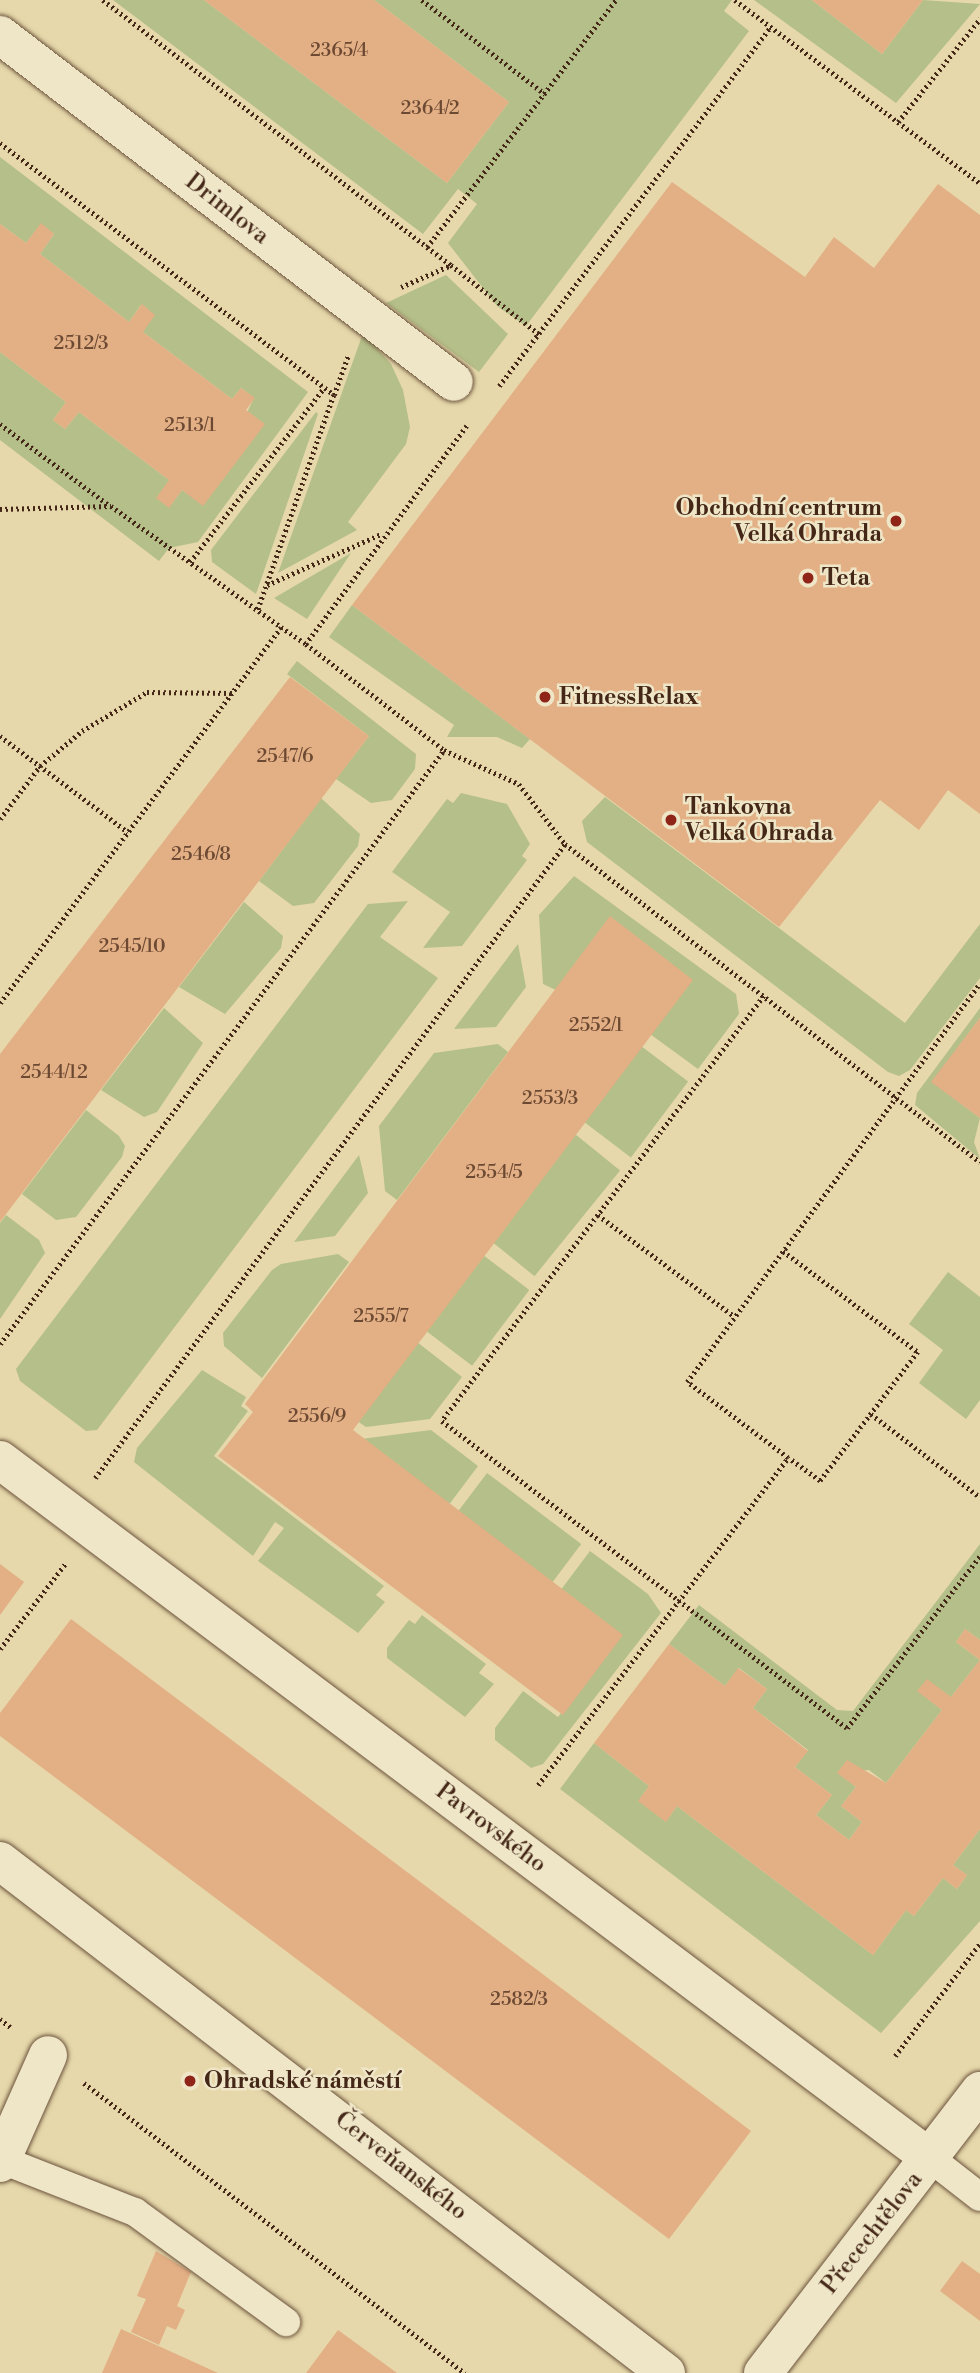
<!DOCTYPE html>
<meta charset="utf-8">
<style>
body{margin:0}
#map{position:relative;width:980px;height:2373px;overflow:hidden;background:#e6d8ab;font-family:"Libre Bodoni",serif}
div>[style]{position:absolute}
.green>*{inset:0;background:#b5bf89;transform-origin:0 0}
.building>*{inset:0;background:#e3af85}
.path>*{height:4.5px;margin-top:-2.25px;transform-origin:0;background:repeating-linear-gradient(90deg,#442717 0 2px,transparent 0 5.5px)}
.roads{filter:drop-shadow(0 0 2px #6c533c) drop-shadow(0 0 2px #6c533c)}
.service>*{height:28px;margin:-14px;padding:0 14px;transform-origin:14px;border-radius:14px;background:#efe6c8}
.minor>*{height:38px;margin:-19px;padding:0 19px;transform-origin:19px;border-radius:19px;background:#efe6c8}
.dots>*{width:19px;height:19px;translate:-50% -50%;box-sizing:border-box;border:4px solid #efe6c8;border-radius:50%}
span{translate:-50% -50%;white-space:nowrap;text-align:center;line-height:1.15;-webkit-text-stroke:5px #efe6c8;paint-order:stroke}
.number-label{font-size:19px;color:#6c4932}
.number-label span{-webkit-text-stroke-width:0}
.street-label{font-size:23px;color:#442717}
.poi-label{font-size:23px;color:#442717;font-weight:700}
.right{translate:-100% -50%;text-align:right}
.left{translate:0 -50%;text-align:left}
</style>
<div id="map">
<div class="green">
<div style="clip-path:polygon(113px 0,204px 0,447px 183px,509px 102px,374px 0,732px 0,724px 11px,749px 31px,526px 326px,497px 306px,448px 243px,477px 204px,458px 189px,423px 234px)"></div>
<div style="clip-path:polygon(754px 0,812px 0,882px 54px,923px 0,980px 4px,896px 103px)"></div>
<div style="clip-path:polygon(0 157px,308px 392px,198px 542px,169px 548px,159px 561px,0 440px,0 352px,66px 402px,53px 420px,65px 429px,79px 412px,169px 480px,169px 507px,182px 490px,203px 505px,254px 398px,241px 388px,232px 399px,143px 332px,141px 305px,129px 322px,40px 254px,54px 234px,41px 224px,26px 243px,0 224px)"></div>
<div style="clip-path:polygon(446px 275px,508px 334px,479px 372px,386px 303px)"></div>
<div style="clip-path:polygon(363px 333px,391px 364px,403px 390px,410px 427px,406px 444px,348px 522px,357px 530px,278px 573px)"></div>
<div style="clip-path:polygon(316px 412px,318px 414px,256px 594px,212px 562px,211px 550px)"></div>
<div style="clip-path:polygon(351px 553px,307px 619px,274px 598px)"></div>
<div style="clip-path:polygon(352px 605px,530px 739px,522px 748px,497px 737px,447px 737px,454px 725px,329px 637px)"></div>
<div style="clip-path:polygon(297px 661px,416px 754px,415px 769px,392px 800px,371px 803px,336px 779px,369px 736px,287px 674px)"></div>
<div style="clip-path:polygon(461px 793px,507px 804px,530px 844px,522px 856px,527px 860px,462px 946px,423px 948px,450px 912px,392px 872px,447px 799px,453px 803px)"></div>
<div style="clip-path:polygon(605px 797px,905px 1023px,980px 924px,980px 978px,910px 1070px,899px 1076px,888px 1072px,587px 842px,582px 821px)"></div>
<div style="clip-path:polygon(321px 798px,360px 834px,358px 846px,314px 903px,293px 906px,259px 881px)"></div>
<div style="clip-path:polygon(574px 876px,736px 994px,739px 1014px,698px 1069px,650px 1034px,543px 984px,539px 915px)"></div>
<div style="clip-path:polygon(408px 901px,380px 937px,438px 978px,97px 1430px,86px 1431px,20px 1381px,16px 1369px,368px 904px)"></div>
<div style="clip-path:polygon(244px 902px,283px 936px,281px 948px,225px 1014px,179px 987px)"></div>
<div style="clip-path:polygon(518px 944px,526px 987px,496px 1027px,454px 1029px)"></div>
<div style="clip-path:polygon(164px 1008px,203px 1043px,157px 1112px,144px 1117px,101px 1090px)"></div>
<div style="clip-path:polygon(980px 1008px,980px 1018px,932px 1082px,980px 1118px,974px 1142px,980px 1159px,915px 1105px,917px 1093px)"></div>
<div style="clip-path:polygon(498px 1044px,508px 1052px,397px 1200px,385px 1191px,379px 1126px,434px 1053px)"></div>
<div style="left:641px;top:1046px;width:59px;height:95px;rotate:37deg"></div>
<div style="clip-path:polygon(86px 1110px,119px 1136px,125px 1146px,122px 1157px,76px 1217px,56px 1220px,22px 1194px)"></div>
<div style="left:575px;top:1134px;width:58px;height:136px;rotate:39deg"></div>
<div style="clip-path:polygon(359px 1155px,368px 1193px,335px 1236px,294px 1242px)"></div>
<div style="clip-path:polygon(6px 1215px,39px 1240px,45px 1253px,0 1319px,0 1223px)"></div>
<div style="clip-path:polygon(338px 1254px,349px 1262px,262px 1378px,224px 1346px,223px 1333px,272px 1270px,281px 1264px)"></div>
<div style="left:483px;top:1255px;width:58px;height:95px;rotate:37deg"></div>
<div style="clip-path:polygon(948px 1272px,980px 1297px,980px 1400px,966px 1419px,919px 1383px,943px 1350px,909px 1324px)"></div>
<div style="clip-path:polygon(417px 1342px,462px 1377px,430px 1419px,366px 1427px,357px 1421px)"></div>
<div style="clip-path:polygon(202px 1370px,246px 1397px,241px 1406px,248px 1411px,214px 1456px,384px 1586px,376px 1595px,385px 1602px,358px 1633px,258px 1561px,284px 1528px,275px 1522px,253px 1556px,134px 1462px,137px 1448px)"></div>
<div style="clip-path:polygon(431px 1430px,478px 1466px,448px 1506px,361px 1439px)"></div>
<div style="left:487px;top:1473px;width:118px;height:51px;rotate:37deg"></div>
<div style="clip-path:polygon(980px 1544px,980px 1640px,965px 1629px,956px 1642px,980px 1660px,951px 1697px,918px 1691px,942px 1710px,886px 1783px,869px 1770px,838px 1773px,856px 1787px,841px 1806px,862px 1822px,849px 1840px,816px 1815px,832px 1795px,795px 1767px,808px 1750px,753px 1708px,767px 1689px,739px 1668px,725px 1686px,669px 1644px,699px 1605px,837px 1710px,853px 1711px)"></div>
<div style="clip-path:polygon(590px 1551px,648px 1594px,661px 1613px,543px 1764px,531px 1768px,495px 1740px,495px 1728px,523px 1691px,558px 1717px,620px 1637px,560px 1591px)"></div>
<div style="clip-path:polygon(422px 1615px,486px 1664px,479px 1673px,494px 1684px,465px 1717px,387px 1658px,387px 1648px,409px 1620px,415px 1624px)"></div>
<div style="clip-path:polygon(594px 1743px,649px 1786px,639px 1800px,666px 1821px,677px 1806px,873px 1955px,906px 1910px,914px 1916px,943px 1878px,957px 1889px,967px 1875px,953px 1865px,980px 1829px,980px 1921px,881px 2033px,560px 1789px)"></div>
</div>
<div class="building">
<div style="clip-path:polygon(204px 0,374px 0,509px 102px,447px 183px)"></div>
<div style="clip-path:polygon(812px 0,923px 0,882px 54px)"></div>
<div style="clip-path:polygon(672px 182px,805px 277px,834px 237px,874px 268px,938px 184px,980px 215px,980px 814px,948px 790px,919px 830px,880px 800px,779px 927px,352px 605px)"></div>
<div style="clip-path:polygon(41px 223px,54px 234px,40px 254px,129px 322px,142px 304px,155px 315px,143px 332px,232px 399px,241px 388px,255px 398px,246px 410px,265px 424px,203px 506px,182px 490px,169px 508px,156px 498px,169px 480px,79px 412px,65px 429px,53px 420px,66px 402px,0 352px,0 224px,26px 243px)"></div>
<div style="clip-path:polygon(290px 677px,369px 736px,0 1222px,0 1054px)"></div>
<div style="clip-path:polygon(610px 916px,693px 980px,353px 1430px,623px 1635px,563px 1715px,218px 1456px,253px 1412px,245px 1404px)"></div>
<div style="clip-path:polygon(980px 1018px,980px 1118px,931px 1082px)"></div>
<div style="clip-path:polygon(0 1564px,24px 1582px,0 1615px)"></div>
<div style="clip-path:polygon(71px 1619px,751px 2131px,669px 2239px,0 1736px,0 1713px)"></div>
<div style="clip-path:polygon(965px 1629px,980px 1640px,980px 1829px,953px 1865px,967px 1875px,957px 1889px,943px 1878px,914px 1916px,906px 1910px,873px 1955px,677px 1806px,666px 1822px,638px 1801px,649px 1786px,594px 1743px,669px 1644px,725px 1686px,738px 1668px,767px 1689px,753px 1708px,808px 1751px,795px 1767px,832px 1795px,816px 1815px,849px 1840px,862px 1822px,841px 1806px,856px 1787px,837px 1773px,847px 1760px,886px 1783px,942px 1710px,917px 1691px,927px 1679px,951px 1697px,980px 1660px,956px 1642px)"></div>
<div style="clip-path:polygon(156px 2251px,191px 2272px,177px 2306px,185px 2310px,176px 2330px,167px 2326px,159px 2345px,131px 2332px,146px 2299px,137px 2296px)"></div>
<div style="clip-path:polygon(962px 2261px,980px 2274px,980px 2321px,940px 2291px)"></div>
<div style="clip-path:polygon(121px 2329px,218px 2373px,102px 2373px)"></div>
<div style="clip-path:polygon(338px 2330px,397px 2373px,306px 2373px)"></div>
</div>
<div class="path">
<div style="left:103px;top:0;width:407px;rotate:37.3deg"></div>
<div style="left:427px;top:247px;width:311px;rotate:-52.6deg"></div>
<div style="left:422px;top:0;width:155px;rotate:37.4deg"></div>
<div style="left:735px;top:0;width:306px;rotate:36.8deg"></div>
<div style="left:898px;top:122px;width:132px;rotate:-51.5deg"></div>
<div style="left:0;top:143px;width:418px;rotate:37deg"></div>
<div style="left:334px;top:395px;width:228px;rotate:109.5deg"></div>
<div style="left:427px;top:247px;width:30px;rotate:37deg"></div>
<div style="left:401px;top:287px;width:55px;rotate:-23.7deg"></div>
<div style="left:451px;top:265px;width:112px;rotate:38.1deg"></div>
<div style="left:499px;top:386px;width:450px;rotate:-52.9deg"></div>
<div style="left:334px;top:395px;width:41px;rotate:-70.3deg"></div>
<div style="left:0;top:424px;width:137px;rotate:36.7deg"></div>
<div style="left:467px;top:426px;width:271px;rotate:126.4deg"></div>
<div style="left:306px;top:644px;width:174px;rotate:37.5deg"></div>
<div style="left:444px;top:750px;width:82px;rotate:24.4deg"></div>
<div style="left:519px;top:784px;width:76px;rotate:52.5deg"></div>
<div style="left:565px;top:844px;width:523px;rotate:37.46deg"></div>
<div style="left:0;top:509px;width:111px;rotate:-1.5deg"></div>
<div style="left:111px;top:506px;width:209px;rotate:35.4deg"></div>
<div style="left:190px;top:562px;width:220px;rotate:-52.4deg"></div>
<div style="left:267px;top:585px;width:125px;rotate:-24.1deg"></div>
<div style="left:0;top:736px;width:160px;rotate:36.9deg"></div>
<div style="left:0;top:819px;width:66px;rotate:-53deg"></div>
<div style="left:40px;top:766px;width:55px;rotate:-39.8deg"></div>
<div style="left:82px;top:731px;width:76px;rotate:-31deg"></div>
<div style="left:147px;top:692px;width:85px;rotate:0.7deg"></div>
<div style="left:764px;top:996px;width:533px;rotate:127.15deg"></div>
<div style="left:442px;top:1421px;width:508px;rotate:37.16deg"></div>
<div style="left:847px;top:1728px;width:217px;rotate:-52.3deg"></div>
<div style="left:0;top:1003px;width:469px;rotate:-53.2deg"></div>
<div style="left:281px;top:627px;width:30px;rotate:34deg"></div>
<div style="left:598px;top:1215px;width:169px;rotate:36.6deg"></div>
<div style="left:783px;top:1251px;width:169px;rotate:36.8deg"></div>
<div style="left:918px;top:1352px;width:162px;rotate:127.2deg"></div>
<div style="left:820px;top:1481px;width:39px;rotate:-144deg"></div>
<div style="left:0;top:1344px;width:742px;rotate:-53.22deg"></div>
<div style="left:871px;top:1414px;width:137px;rotate:37.3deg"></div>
<div style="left:95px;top:1478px;width:789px;rotate:-53.45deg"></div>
<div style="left:0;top:1649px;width:107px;rotate:-52.6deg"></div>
<div style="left:538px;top:1785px;width:412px;rotate:-52.6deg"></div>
<div style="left:788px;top:1458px;width:126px;rotate:-143deg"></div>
<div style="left:687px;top:1382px;width:495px;rotate:-53.7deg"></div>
<div style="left:0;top:2019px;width:16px;rotate:38deg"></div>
<div style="left:895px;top:2056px;width:141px;rotate:-53deg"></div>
<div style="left:84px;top:2083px;width:479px;rotate:37.3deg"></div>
</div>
<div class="roads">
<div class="service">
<div style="left:930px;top:2158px;width:63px;rotate:38deg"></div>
<div style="left:2px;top:2160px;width:143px;rotate:21.4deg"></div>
<div style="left:135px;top:2212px;width:187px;rotate:36.1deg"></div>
</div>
<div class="minor">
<div style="left:0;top:35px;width:571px;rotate:37.39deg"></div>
<div style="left:0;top:1460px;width:1163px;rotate:36.89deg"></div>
<div style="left:0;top:1861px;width:840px;rotate:37.55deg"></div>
<div style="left:0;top:2163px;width:118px;rotate:-66deg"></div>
<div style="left:763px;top:2373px;width:356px;rotate:-52.4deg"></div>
</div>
</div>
<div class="dots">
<div style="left:896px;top:521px;background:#8f2418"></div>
<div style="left:808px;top:578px;background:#8f2418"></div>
<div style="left:545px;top:697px;background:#8f2418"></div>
<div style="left:671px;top:820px;background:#8f2418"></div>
<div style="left:190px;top:2081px;background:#8f2418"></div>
</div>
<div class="number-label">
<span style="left:339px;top:51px">2365/4</span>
<span style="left:430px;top:109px">2364/2</span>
<span style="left:81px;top:344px">2512/3</span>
<span style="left:190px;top:426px">2513/1</span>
<span style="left:285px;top:757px">2547/6</span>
<span style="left:201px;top:855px">2546/8</span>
<span style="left:132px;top:947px">2545/10</span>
<span style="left:596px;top:1026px">2552/1</span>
<span style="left:54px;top:1073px">2544/12</span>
<span style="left:550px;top:1099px">2553/3</span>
<span style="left:494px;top:1173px">2554/5</span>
<span style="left:381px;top:1317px">2555/7</span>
<span style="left:317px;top:1417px">2556/9</span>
<span style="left:519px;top:2000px">2582/3</span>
</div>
<div class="street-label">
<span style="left:227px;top:209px;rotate:38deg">Drimlova</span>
<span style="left:491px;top:1828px;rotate:37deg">Pavrovského</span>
<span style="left:401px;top:2166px;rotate:38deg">Červeňanského</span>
<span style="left:872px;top:2233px;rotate:-52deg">Přecechtělova</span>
</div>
<div class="poi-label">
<span class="right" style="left:882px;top:521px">Obchodní centrum<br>Velká Ohrada</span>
<span class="left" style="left:822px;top:578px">Teta</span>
<span class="left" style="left:559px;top:697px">FitnessRelax</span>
<span class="left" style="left:685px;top:820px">Tankovna<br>Velká Ohrada</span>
<span class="left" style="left:204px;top:2081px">Ohradské náměstí</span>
</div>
</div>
